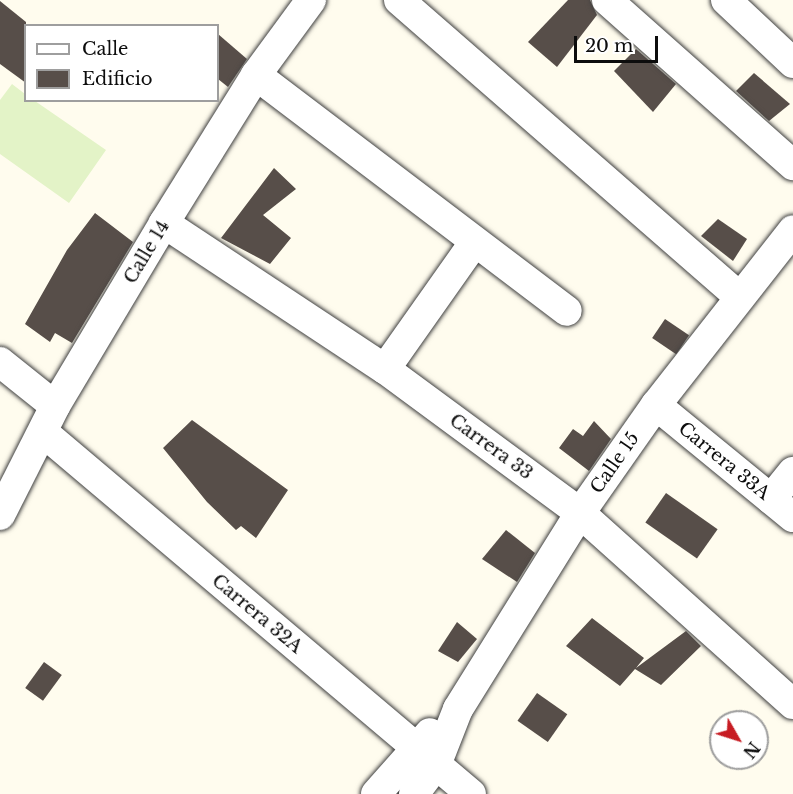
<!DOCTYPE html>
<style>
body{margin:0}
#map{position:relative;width:793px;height:794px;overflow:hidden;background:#fffcee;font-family:"Libre Baskerville",serif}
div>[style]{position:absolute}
.pitch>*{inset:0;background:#e3f3c7}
.building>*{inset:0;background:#574e49;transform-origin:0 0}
.roads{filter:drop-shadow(0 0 2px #404040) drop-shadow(0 0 2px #404040)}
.minor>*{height:30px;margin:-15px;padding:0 15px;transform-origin:15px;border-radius:15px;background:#fff}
span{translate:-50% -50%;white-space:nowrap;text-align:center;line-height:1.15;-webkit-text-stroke:6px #fff;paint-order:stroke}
.street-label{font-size:18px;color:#0d0d0d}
.legend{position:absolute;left:24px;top:24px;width:195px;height:78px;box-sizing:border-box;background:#fff;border:2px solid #9e9e9e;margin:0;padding:8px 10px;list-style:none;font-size:18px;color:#0d0d0d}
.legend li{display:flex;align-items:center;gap:12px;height:30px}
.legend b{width:30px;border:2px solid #9e9e9e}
.north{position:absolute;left:709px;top:710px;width:60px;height:60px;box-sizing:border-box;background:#fff;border:2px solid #9e9e9e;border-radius:50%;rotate:129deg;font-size:16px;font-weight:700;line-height:24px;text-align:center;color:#0d0d0d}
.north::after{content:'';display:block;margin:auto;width:21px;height:27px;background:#c71c23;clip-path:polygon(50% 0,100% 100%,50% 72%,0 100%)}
.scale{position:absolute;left:574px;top:36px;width:84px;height:27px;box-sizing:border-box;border:3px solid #0d0d0d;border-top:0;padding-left:8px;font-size:18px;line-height:21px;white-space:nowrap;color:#0d0d0d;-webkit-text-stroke:4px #fff;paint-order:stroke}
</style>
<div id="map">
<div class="pitch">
<div style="clip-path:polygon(12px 84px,25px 94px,26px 100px,35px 101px,106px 150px,69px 203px,0 154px,0 100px)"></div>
</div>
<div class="building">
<div style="clip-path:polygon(568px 0,590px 0,597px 15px,557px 67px,528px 42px)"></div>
<div style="clip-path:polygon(0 1px,26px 22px,26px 83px,0 64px)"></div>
<div style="clip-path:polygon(218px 34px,247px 59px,228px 87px,218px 79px)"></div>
<div style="clip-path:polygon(636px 49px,676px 84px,653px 112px,614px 71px)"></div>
<div style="clip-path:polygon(754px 73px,790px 104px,769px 121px,736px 91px)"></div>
<div style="clip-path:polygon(274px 168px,296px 189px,263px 215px,291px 238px,270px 264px,221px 238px)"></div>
<div style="clip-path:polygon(95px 213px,133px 242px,72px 343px,55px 333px,50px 342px,25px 324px,67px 250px)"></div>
<div style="clip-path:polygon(718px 219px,747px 239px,733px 261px,701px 236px)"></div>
<div style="left:665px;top:319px;width:29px;height:23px;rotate:34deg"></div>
<div style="clip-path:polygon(192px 420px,288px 490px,256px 538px,241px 526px,236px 530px,207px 502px,163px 448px)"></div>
<div style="clip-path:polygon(594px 421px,611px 439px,589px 471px,559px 448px,573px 429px,583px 436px)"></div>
<div style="left:666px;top:493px;width:63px;height:36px;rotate:35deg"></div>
<div style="clip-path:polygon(506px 530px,535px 553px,517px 582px,482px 559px)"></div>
<div style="clip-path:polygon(592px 618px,644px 658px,636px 668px,686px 631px,701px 646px,661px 685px,635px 669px,620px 686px,566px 646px)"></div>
<div style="clip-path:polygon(457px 622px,477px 639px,458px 662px,438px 651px)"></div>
<div style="left:44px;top:662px;width:22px;height:32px;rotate:36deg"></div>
<div style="left:537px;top:693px;width:37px;height:34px;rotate:35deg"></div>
</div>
<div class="roads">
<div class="minor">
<div style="left:399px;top:0;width:451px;rotate:41.1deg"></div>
<div style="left:607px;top:0;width:249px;rotate:41.6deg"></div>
<div style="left:726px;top:0;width:92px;rotate:43.2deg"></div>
<div style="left:256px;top:75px;width:390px;rotate:37.2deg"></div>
<div style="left:164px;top:223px;width:265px;rotate:33.5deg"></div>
<div style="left:385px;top:369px;width:242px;rotate:36.4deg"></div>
<div style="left:580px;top:513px;width:286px;rotate:41.9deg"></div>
<div style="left:0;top:362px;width:70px;rotate:38.7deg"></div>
<div style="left:385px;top:369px;width:154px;rotate:-54.8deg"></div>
<div style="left:656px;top:405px;width:177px;rotate:39.3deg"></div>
<div style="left:44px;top:433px;width:559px;rotate:40.21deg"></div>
<div style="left:771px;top:499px;width:35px;rotate:-51deg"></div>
<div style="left:0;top:515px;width:122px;rotate:-63.2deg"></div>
<div style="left:55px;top:406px;width:213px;rotate:-59.2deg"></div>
<div style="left:164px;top:223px;width:174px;rotate:-58.1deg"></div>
<div style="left:256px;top:75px;width:93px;rotate:-53.7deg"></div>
<div style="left:376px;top:794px;width:81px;rotate:-48.5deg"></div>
<div style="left:414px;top:794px;width:36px;rotate:-53deg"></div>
<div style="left:436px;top:765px;width:60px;rotate:-68.6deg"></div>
<div style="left:458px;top:709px;width:231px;rotate:-58.1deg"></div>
<div style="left:580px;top:513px;width:132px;rotate:-54.9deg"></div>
<div style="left:656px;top:405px;width:222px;rotate:-51.9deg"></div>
</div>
</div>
<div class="street-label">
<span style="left:147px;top:252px;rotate:-59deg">Calle 14</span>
<span style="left:491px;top:447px;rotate:36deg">Carrera 33</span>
<span style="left:724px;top:461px;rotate:39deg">Carrera 33A</span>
<span style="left:615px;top:463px;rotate:-55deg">Calle 15</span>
<span style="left:257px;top:614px;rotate:40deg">Carrera 32A</span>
</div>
<ul class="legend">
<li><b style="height:8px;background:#fff"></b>Calle</li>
<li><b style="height:16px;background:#574e49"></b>Edificio</li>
</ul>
<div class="north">N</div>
<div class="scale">20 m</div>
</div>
